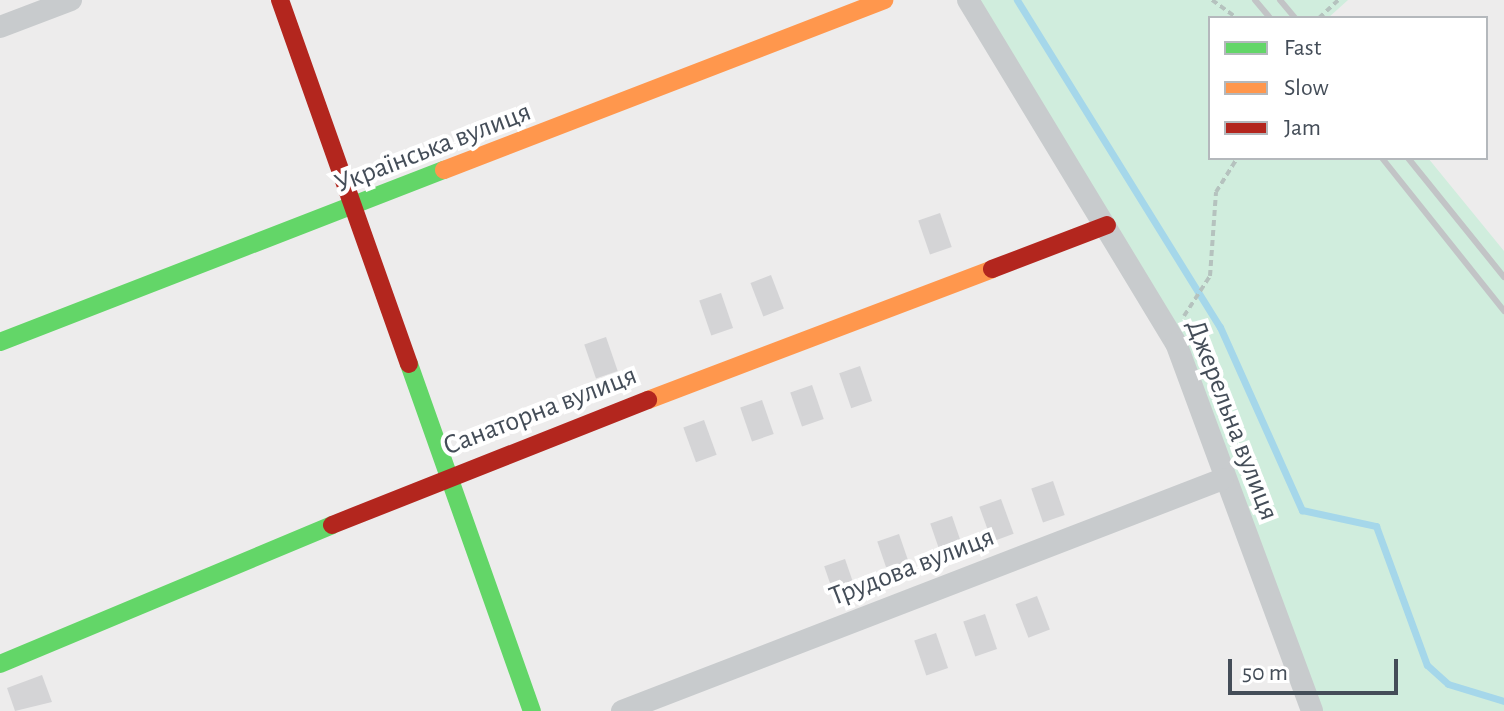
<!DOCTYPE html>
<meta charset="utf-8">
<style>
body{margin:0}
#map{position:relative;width:1504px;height:711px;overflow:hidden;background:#edecec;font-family:"Alegreya Sans",sans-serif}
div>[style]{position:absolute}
.green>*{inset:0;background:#d0eddd}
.stream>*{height:7px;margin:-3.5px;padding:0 3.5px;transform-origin:3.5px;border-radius:3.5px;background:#a5d7ea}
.building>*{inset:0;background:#d4d4d6;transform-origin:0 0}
.path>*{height:4px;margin-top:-2px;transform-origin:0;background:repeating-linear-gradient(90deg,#b5c2be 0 6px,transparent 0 10px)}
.street>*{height:22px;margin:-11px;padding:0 11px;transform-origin:11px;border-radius:11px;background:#c8cbcd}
.fast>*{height:18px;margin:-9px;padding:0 9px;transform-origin:9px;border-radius:9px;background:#63d668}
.slow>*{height:18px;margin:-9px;padding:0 9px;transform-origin:9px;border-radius:9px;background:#ff974d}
.jam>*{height:18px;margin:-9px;padding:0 9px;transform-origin:9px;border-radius:9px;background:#b3261e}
.rail>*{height:6px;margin:-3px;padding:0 3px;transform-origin:3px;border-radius:3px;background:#c2c4c6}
span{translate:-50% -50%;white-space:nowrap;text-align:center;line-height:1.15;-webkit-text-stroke:8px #fff;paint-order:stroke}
.street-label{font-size:28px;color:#444d58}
.legend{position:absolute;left:1208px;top:16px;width:280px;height:144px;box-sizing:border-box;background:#fff;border:2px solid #b4b8bc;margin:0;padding:10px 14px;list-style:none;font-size:24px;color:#444d58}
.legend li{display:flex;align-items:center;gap:16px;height:40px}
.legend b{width:40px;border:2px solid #b4b8bc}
.scale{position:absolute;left:1228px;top:659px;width:170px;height:36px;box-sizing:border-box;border:4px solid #444d58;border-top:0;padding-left:10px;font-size:24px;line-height:28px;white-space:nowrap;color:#444d58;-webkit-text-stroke:6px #fff;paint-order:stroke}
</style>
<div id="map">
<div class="green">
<div style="clip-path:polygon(968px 0,1348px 0,1328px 18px,1210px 18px,1210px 158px,1428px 158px,1504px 251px,1504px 711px,1316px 711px,1176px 343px)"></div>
</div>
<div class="stream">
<div style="left:1017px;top:0;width:385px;rotate:58.2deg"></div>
<div style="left:1220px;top:327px;width:201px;rotate:65.9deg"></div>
<div style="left:1302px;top:510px;width:76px;rotate:12.2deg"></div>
<div style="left:1376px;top:526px;width:148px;rotate:69.9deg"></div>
<div style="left:1427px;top:665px;width:28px;rotate:42deg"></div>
<div style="left:1448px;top:684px;width:59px;rotate:16.9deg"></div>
</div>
<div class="building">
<div style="left:940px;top:213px;width:36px;height:23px;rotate:71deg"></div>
<div style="left:771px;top:275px;width:36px;height:22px;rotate:69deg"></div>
<div style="left:721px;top:293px;width:37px;height:23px;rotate:71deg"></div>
<div style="left:606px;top:337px;width:36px;height:23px;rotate:71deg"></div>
<div style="left:860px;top:366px;width:37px;height:22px;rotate:71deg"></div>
<div style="left:812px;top:385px;width:36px;height:23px;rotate:71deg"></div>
<div style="left:762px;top:400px;width:36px;height:23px;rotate:71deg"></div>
<div style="left:704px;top:420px;width:37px;height:22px;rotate:70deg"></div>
<div style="left:1053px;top:481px;width:36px;height:23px;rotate:71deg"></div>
<div style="left:1001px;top:499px;width:37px;height:23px;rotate:70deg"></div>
<div style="left:952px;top:516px;width:36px;height:23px;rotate:71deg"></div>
<div style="left:899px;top:534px;width:37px;height:23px;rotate:71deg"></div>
<div style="left:845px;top:559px;width:36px;height:22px;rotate:71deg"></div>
<div style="left:1037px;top:596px;width:36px;height:23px;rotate:69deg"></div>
<div style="left:985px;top:614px;width:37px;height:23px;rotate:71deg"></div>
<div style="left:936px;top:633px;width:37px;height:23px;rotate:71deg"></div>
<div style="clip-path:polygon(42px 675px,52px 702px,15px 711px,7px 688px)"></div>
</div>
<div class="path">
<div style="left:1212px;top:0;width:31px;rotate:36deg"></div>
<div style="left:1319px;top:18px;width:26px;rotate:-43deg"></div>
<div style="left:1184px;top:316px;width:48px;rotate:-57deg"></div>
<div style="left:1210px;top:276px;width:84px;rotate:-85.9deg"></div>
<div style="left:1216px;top:192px;width:40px;rotate:-58deg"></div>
</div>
<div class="street">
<div style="left:968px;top:0;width:401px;rotate:58.8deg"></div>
<div style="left:1176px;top:343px;width:392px;rotate:69.7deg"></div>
<div style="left:0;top:27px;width:76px;rotate:-20.8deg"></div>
<div style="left:622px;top:711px;width:644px;rotate:-21.11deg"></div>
</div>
<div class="fast">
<div style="left:0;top:342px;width:476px;rotate:-21.2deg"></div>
<div style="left:409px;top:364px;width:368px;rotate:70.5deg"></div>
<div style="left:0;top:664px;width:360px;rotate:-22.7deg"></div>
</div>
<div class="slow">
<div style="left:444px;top:170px;width:472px;rotate:-21.1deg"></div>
<div style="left:648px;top:400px;width:368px;rotate:-20.8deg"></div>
</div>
<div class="jam">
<div style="left:280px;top:0;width:386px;rotate:70.5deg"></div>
<div style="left:992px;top:269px;width:123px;rotate:-20.9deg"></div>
<div style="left:332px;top:525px;width:340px;rotate:-21.6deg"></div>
</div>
<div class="rail">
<div style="left:1255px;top:0;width:23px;rotate:50deg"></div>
<div style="left:1280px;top:0;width:23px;rotate:50deg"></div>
<div style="left:1382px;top:158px;width:196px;rotate:51.4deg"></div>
<div style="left:1408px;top:158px;width:153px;rotate:51.1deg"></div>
</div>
<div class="street-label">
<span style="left:433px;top:148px;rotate:-21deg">Українська вулиця</span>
<span style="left:540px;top:411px;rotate:-21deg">Санаторна вулиця</span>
<span style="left:1232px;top:420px;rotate:69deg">Джерельна вулиця</span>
<span style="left:912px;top:567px;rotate:-21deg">Трудова вулиця</span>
</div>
<ul class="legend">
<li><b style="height:10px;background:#63d668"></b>Fast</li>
<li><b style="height:10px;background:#ff974d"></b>Slow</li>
<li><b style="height:10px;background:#b3261e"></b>Jam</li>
</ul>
<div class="scale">50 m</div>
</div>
